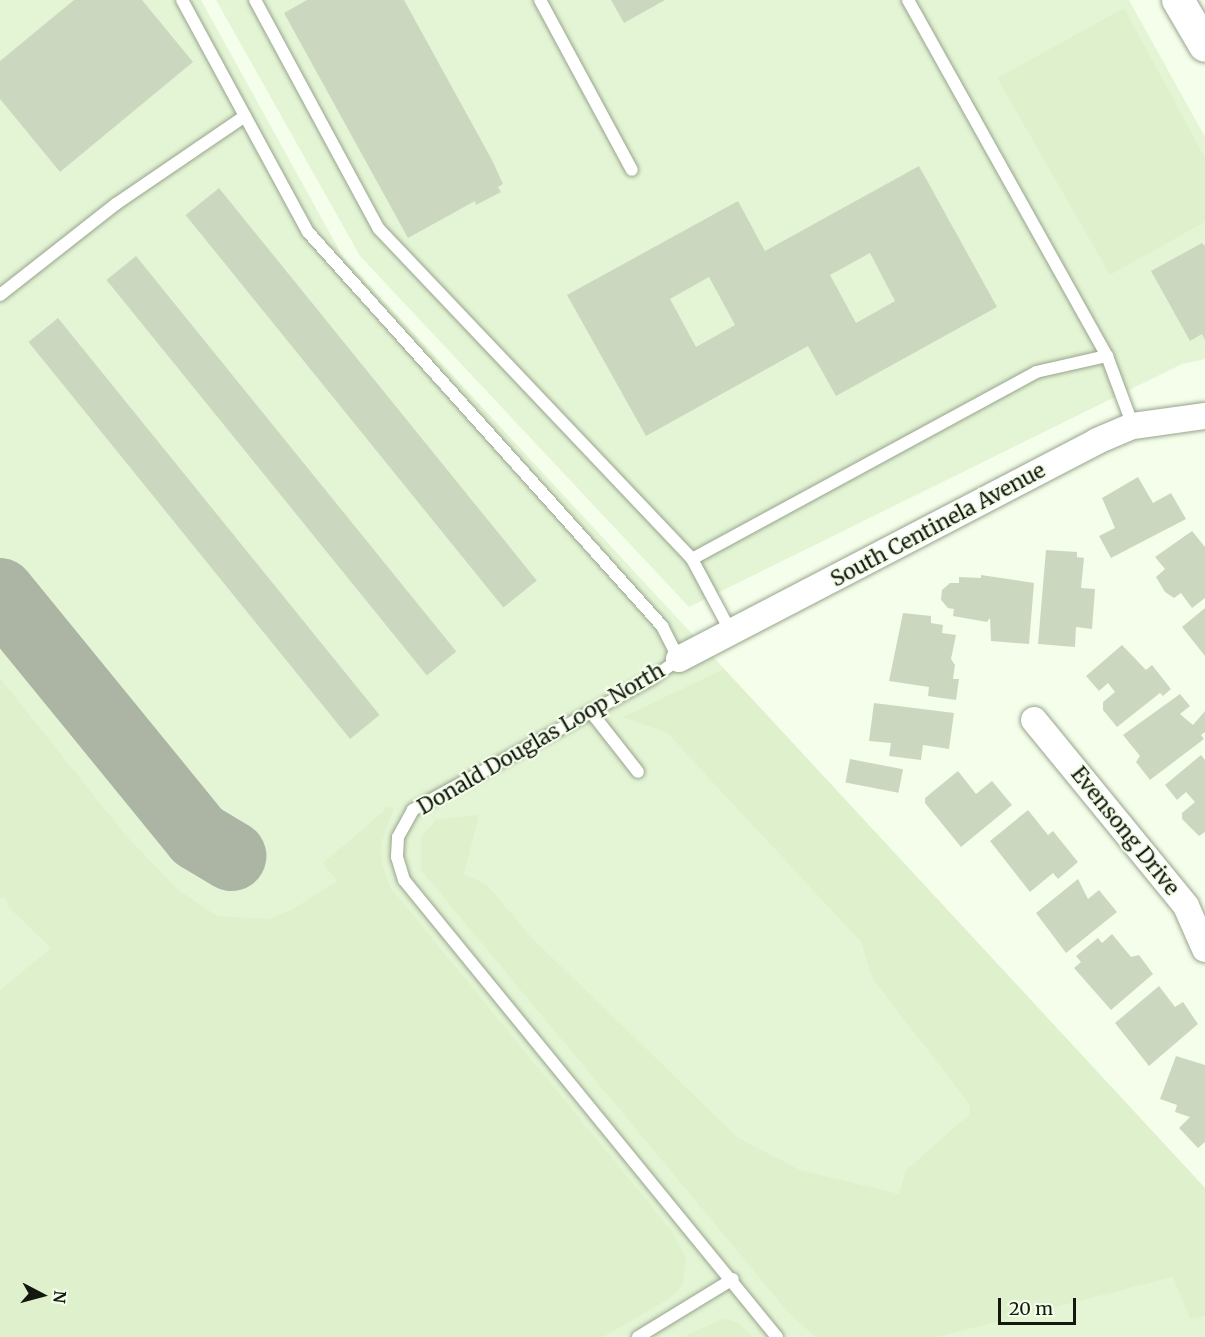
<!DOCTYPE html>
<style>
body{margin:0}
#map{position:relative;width:1205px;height:1337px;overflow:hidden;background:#f4feea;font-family:Merriweather,serif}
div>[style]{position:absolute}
.built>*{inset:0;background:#e4f5d5}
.green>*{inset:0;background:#def1cc}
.taxiway>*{height:70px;margin:-35px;padding:0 35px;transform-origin:35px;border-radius:35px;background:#acb4a4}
.building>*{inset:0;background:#cbd8bf;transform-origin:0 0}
.roads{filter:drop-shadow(0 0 2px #98a48d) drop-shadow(0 0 2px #98a48d)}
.service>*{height:12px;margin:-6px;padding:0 6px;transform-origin:6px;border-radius:6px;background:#fff}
.minor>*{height:26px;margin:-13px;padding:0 13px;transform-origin:13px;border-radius:13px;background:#fff}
.tertiary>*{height:32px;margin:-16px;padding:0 16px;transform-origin:16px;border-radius:16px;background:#fff}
span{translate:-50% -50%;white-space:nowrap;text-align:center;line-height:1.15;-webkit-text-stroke:4.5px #f4feea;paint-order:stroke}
.street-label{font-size:21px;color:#14180f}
.north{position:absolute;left:12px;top:1265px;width:60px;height:60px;-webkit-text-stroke:4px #f4feea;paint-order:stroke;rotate:96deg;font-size:16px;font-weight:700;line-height:24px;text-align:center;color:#14180f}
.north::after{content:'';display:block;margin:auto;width:21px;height:27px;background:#14180f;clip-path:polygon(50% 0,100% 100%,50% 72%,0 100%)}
.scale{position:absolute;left:998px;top:1298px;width:78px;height:27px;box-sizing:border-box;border:3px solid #14180f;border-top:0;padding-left:8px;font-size:18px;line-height:21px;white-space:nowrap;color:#14180f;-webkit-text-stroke:4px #f4feea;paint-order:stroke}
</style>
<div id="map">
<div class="built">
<div style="clip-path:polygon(0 0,201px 0,343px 257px,1205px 1188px,1205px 1337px,0 1337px)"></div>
<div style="clip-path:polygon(216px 0,1129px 0,1205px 137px,1205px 359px,1182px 364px,689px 607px,360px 256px)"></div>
</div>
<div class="green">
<div style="clip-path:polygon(1124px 8px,1205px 158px,1205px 222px,1110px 275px,997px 78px)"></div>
<div style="clip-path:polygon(724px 669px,1205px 1188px,1205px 1316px,1190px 1319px,1173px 1277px,937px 1337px,815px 1337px,787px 1311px,421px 870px,421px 837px,436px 820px,479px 815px,464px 874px,487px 885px,533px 939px,737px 1137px,800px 1170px,899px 1194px,906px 1170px,969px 1115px,970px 1105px,872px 978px,861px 942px,667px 733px,623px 717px)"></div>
<div style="clip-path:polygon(0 678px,123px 832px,177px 889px,217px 916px,269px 919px,293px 909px,337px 881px,323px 863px,385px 810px,383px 807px,394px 808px,381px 844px,382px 865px,391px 888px,672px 1231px,686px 1258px,683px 1285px,669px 1299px,603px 1337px,0 1337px,0 990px,51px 948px,8px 907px,6px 899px,0 898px)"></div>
<div style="clip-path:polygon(725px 1318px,740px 1324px,753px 1337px,682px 1337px)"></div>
</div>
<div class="taxiway">
<div style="left:0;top:593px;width:313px;rotate:50.8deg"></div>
<div style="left:198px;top:836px;width:39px;rotate:31deg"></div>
</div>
<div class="building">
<div style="clip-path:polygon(74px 0,142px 0,193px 62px,60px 172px,0 99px,0 61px)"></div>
<div style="clip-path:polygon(307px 0,404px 0,492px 160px,503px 184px,498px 187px,501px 192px,476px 205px,475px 201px,408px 238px,284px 13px)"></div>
<div style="clip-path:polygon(611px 0,665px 0,624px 23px)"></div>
<div style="clip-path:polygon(evenodd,919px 166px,997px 307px,836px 396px,808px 346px,646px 436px,567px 295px,738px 201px,765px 251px,919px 166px,870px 253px,895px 301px,856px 323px,830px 275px,870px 253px,919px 166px,709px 277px,735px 325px,696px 347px,670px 299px,709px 277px)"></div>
<div style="left:219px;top:188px;width:505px;height:43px;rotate:51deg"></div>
<div style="clip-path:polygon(1202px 243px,1205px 246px,1205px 340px,1202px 334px,1190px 341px,1151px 271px)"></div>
<div style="left:136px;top:256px;width:509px;height:38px;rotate:51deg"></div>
<div style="left:58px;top:318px;width:511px;height:38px;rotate:51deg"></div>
<div style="clip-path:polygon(1138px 477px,1153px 503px,1171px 493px,1186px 519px,1111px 558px,1099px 536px,1115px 528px,1102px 498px)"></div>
<div style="clip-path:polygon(1192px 531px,1205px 547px,1205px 598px,1192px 608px,1181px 593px,1174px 598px,1165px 592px,1156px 577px,1165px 569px,1155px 557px)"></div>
<div style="clip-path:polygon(1046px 550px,1077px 552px,1077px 557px,1084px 558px,1081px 588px,1095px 589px,1092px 629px,1076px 627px,1075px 647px,1038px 644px)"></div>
<div style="clip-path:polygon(981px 575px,1034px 583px,1029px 644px,991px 641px,990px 618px,987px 622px,953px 616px,954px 609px,948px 608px,941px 600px,942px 590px,950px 583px,959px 583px,959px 577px,981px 578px)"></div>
<div style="clip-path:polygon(1205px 608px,1205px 656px,1182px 627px)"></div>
<div style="clip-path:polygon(903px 613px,931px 616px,931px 623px,943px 625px,942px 633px,956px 635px,951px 659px,955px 665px,953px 679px,959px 679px,956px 700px,928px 696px,929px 687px,889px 681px)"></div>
<div style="clip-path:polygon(1122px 645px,1146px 670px,1152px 665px,1171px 689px,1163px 696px,1160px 693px,1117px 727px,1103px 710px,1103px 702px,1115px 692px,1108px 683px,1099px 691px,1086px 676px)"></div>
<div style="clip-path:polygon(1180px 694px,1190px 706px,1180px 714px,1193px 725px,1205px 711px,1205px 732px,1201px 735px,1204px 739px,1150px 780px,1136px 762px,1140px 756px,1123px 735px)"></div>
<div style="clip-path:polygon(874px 703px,954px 713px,949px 749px,923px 745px,921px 760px,889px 756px,891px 743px,869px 741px)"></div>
<div style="clip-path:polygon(1201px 755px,1205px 760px,1205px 832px,1199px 836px,1182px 819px,1182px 813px,1195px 802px,1186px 792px,1177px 800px,1165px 785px)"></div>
<div style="left:850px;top:759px;width:54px;height:24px;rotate:11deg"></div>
<div style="clip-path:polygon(958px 771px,976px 794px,992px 781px,1012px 805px,961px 847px,925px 803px,925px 798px)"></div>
<div style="clip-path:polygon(1028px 810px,1048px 835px,1053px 831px,1078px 862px,1058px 879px,1053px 873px,1030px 892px,990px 841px)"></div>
<div style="clip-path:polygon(1078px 879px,1088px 899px,1099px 890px,1117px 912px,1066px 953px,1036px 913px)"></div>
<div style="clip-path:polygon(1112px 934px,1131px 957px,1139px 955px,1153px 974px,1111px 1010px,1074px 968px,1081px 962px,1076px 956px,1098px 938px,1102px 943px)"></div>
<div style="clip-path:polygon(1159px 986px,1175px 1007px,1183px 1002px,1198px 1024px,1149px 1066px,1115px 1023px)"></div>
<div style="clip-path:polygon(1176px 1056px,1205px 1065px,1205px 1142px,1198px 1148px,1179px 1128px,1190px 1117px,1175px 1112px,1177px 1105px,1160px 1099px)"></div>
</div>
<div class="roads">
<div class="service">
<div style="left:182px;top:0;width:264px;rotate:61.5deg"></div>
<div style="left:308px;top:232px;width:530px;rotate:48.06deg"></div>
<div style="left:662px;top:626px;width:37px;rotate:63deg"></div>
<div style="left:679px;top:659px;width:34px;rotate:144deg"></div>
<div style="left:651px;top:679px;width:272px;rotate:151.2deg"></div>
<div style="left:413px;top:810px;width:31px;rotate:119deg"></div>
<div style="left:398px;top:837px;width:20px;rotate:93deg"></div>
<div style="left:397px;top:857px;width:24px;rotate:73deg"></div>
<div style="left:404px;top:880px;width:590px;rotate:50.78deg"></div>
<div style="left:255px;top:0;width:260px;rotate:61.6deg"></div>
<div style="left:379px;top:229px;width:455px;rotate:46.5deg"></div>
<div style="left:692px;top:559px;width:83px;rotate:61.9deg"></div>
<div style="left:540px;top:0;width:193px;rotate:61.6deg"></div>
<div style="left:908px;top:0;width:408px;rotate:60.8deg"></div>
<div style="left:1107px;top:356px;width:75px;rotate:69.6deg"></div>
<div style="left:0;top:295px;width:147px;rotate:-38.1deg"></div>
<div style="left:116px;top:204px;width:156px;rotate:-34.3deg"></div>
<div style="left:692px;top:559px;width:392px;rotate:-28.5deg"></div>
<div style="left:1036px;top:372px;width:73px;rotate:-12.7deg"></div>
<div style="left:591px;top:712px;width:76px;rotate:51.9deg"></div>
<div style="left:638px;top:1337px;width:111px;rotate:-31.4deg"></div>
</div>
<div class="minor">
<div style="left:679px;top:659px;width:471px;rotate:-27.5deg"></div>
<div style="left:1097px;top:441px;width:39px;rotate:-23deg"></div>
<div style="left:1133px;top:426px;width:73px;rotate:-7.9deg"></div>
<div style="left:1034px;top:720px;width:240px;rotate:50.7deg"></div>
<div style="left:1186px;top:906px;width:47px;rotate:66.2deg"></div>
</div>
<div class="tertiary">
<div style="left:1178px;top:0;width:53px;rotate:59.6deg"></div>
</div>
</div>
<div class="street-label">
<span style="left:938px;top:525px;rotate:-28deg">South Centinela Avenue</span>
<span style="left:541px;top:739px;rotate:-30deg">Donald Douglas Loop North</span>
<span style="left:1125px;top:831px;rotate:51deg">Evensong Drive</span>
</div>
<div class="north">N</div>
<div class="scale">20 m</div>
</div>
